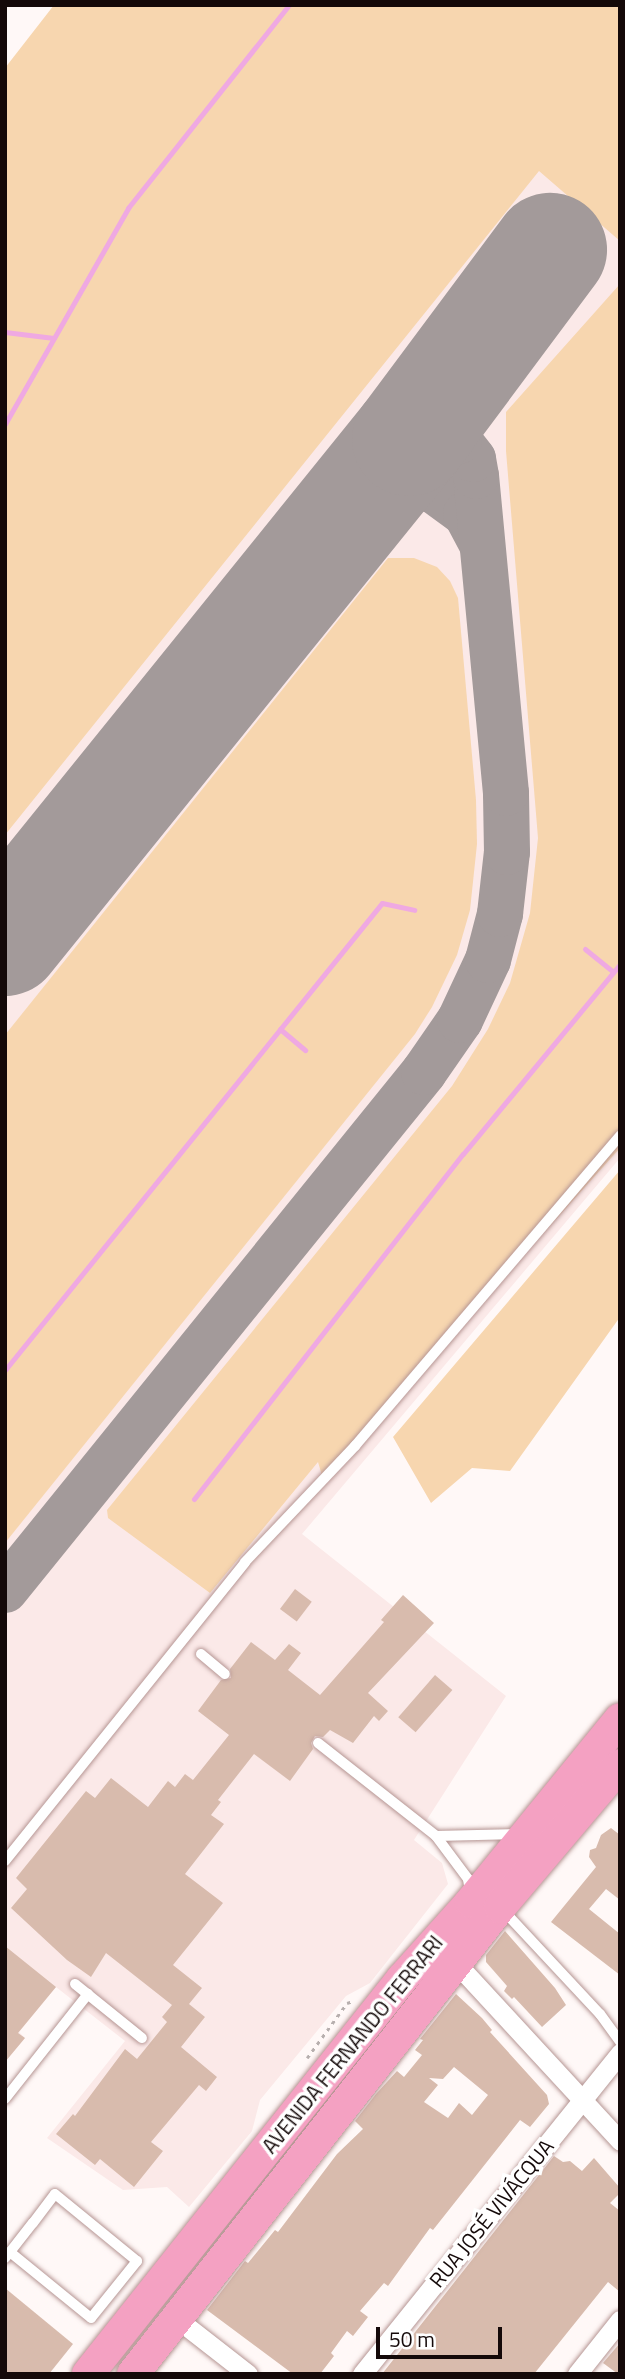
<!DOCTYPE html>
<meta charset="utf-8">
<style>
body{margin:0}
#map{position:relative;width:625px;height:2379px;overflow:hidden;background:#fff8f7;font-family:"Titillium Web",sans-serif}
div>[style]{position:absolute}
.built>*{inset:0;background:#fbe9e8}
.green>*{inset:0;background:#f7d6af}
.stream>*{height:5px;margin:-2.5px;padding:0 2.5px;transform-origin:2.5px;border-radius:2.5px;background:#efa9e2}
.taxiway>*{height:46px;margin:-23px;padding:0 23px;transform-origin:23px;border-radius:23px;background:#a39a9a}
.runway>*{height:114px;margin:-57px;padding:0 57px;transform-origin:57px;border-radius:57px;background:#a39a9a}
.building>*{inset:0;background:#d8bbad;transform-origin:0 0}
.path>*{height:2.5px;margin-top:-1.25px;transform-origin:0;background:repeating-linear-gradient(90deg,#b7afae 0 3.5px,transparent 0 8.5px)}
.roads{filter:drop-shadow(0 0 2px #b69694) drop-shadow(0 0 2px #b69694)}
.lane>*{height:10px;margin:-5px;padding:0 5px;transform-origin:5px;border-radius:5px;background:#fff}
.street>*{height:19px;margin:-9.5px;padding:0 9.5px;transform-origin:9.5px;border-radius:9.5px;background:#fff}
.primary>*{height:32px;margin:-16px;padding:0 16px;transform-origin:16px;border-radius:16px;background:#f4a1c2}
span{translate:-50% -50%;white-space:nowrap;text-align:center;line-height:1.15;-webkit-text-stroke:7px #fff;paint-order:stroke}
.street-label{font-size:21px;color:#140909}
.frame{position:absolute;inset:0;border:7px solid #140909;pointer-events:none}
.scale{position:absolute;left:376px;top:2327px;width:126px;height:32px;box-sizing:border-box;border:4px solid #140909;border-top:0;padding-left:9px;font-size:21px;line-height:24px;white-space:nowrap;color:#140909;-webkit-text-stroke:5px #fff;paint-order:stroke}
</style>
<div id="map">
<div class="built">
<div style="clip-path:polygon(620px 5px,620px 1158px,302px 1534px,506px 1696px,414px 1840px,442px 1863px,448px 1884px,370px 1983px,346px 1996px,260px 2100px,252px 2131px,189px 2207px,167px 2187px,123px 2190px,47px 2138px,125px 2041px,56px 1987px,19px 2032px,25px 2038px,5px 2062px,5px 361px)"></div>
</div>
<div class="green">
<div style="clip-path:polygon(54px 5px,620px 5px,620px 241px,539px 171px,5px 835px,5px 68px)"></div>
<div style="clip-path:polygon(620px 284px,620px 1148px,323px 1479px,318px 1462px,210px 1593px,108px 1518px,107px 1510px,452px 1086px,488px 1029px,510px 983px,530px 913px,538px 838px,506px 451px,506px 412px)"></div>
<div style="clip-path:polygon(388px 558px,414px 558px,437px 567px,450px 581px,458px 598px,476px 800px,477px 844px,470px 910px,457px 955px,432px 1007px,415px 1034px,5px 1543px,5px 1035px)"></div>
<div style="clip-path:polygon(620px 1170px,620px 1317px,510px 1471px,472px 1468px,431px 1503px,393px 1437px)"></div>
</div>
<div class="stream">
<div style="left:5px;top:332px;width:49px;rotate:7deg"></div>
<div style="left:5px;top:424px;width:249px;rotate:-60.3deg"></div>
<div style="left:128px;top:208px;width:259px;rotate:-51.6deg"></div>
<div style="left:585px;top:949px;width:36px;rotate:39deg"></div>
<div style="left:280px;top:1029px;width:33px;rotate:40deg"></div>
<div style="left:5px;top:1370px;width:600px;rotate:-51.09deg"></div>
<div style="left:382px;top:903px;width:33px;rotate:12deg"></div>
<div style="left:194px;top:1499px;width:437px;rotate:-52.1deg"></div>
<div style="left:463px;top:1154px;width:246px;rotate:-50.4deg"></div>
</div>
<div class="taxiway">
<div style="left:349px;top:513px;width:26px;rotate:-37deg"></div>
<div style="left:370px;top:497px;width:17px;rotate:-24deg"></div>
<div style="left:386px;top:490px;width:25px;rotate:-9deg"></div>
<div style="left:411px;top:486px;width:22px;rotate:10deg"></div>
<div style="left:433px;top:490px;width:41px;rotate:36deg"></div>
<div style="left:466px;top:514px;width:34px;rotate:62deg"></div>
<div style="left:5px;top:1590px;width:666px;rotate:-51.03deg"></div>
<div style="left:424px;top:1072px;width:63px;rotate:-55.3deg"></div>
<div style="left:460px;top:1020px;width:66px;rotate:-65deg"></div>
<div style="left:488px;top:960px;width:48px;rotate:-75.4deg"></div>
<div style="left:500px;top:914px;width:62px;rotate:-83.6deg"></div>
<div style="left:507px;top:852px;width:59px;rotate:-91deg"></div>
<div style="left:506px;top:793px;width:318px;rotate:-95.4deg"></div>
<div style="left:476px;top:476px;width:17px;rotate:-100deg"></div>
<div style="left:473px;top:459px;width:23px;rotate:-128deg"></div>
<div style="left:459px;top:441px;width:22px;rotate:-158deg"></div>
<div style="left:439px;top:433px;width:31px;rotate:169deg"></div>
</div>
<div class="runway">
<div style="left:5px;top:939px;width:643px;rotate:-51.06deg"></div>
<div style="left:409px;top:439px;width:236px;rotate:-53.3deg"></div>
</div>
<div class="building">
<div style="left:295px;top:1589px;width:21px;height:25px;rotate:37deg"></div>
<div style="clip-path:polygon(403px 1595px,434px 1623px,368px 1693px,388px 1711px,379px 1721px,374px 1716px,353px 1743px,330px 1730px,323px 1737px,315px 1736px,311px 1743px,313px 1749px,290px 1781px,254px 1754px,218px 1800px,221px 1802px,211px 1815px,224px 1824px,185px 1874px,223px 1903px,173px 1965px,202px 1988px,189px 2004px,205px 2017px,181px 2047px,217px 2077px,206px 2091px,199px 2085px,151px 2142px,163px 2151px,134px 2187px,100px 2159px,95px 2165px,56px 2134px,73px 2114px,75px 2116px,125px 2049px,137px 2059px,167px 2022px,162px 2017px,172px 2005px,106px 1953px,91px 1977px,67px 1960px,11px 1908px,27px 1889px,16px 1878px,86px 1791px,95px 1798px,111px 1778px,148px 1807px,168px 1781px,175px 1787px,185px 1774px,193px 1780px,229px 1735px,198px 1711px,221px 1680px,231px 1678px,230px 1669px,251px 1642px,275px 1660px,289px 1644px,301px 1653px,288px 1670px,320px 1695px,384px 1622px,381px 1620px)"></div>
<div style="left:435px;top:1675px;width:23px;height:56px;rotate:41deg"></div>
<div style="clip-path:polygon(611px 1828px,620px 1835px,620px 1900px,606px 1889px,589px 1909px,620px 1934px,620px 1975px,551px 1922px,596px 1867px,589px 1857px,590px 1850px,596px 1848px,601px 1835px)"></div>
<div style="clip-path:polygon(505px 1931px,555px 1988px,566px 2005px,542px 2027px,514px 1997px,512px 1999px,504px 1991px,507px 1986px,486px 1962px,486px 1955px)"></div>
<div style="clip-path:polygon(5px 1946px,56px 1987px,18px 2033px,25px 2038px,5px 2062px)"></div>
<div style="clip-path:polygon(evenodd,456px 1994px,482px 2018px,492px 2030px,490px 2032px,547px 2095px,549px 2104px,530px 2127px,520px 2120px,433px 2230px,430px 2228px,388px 2286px,384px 2283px,360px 2311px,368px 2317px,353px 2336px,347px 2331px,331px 2353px,334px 2356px,320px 2374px,293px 2374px,207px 2310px,245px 2261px,248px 2263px,275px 2230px,278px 2232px,337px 2154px,363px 2129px,355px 2121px,376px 2094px,397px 2071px,404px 2077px,422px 2055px,415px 2050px,423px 2040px,420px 2039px,456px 1994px,454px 2067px,488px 2095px,472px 2115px,459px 2103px,448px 2118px,424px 2102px,438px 2085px,429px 2078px,443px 2079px,454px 2067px)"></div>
<div style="clip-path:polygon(554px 2156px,563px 2162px,570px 2161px,582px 2171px,594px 2158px,620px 2188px,620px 2193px,610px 2203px,620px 2211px,620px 2292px,608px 2282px,534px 2374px,382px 2374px)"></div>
<div style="clip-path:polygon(5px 2288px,73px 2344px,49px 2374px,5px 2374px)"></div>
<div style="clip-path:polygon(620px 2343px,620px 2374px,618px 2374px,603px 2363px)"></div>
</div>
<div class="path">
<div style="left:307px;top:2058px;width:68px;rotate:-54deg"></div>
<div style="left:347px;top:2003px;width:6px;rotate:-18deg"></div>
</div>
<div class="roads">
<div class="lane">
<div style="left:201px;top:1654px;width:31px;rotate:40deg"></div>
<div style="left:318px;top:1743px;width:150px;rotate:38.2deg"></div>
<div style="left:436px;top:1836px;width:54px;rotate:53.3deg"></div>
<div style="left:468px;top:1879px;width:12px;rotate:81deg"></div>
<div style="left:436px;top:1836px;width:83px;rotate:-1.4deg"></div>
<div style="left:5px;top:1861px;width:383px;rotate:-51.2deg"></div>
<div style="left:245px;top:1562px;width:160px;rotate:-46.5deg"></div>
<div style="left:355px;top:1446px;width:408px;rotate:-49.5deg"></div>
<div style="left:502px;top:1909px;width:144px;rotate:47deg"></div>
<div style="left:600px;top:2014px;width:34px;rotate:54deg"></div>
<div style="left:75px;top:1984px;width:86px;rotate:38.9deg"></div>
<div style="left:5px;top:2099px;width:134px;rotate:-51.7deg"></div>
<div style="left:5px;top:2258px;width:8px;rotate:-50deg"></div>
<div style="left:10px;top:2252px;width:37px;rotate:-52deg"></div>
<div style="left:33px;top:2223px;width:36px;rotate:-53deg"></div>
<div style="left:55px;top:2194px;width:106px;rotate:39.3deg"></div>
<div style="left:137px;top:2261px;width:73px;rotate:128.9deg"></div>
<div style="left:91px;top:2318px;width:104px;rotate:-140.8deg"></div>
</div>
<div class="street">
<div style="left:456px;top:1963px;width:242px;rotate:47.3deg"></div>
<div style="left:176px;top:2318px;width:91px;rotate:37.9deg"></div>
<div style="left:362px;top:2374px;width:412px;rotate:-51.2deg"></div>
<div style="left:577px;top:2374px;width:69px;rotate:-51.5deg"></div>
</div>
<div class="primary">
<div style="left:88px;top:2374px;width:505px;rotate:-51.52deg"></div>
<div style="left:402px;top:1979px;width:103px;rotate:-48.1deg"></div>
<div style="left:471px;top:1902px;width:236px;rotate:-50.8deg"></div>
<div style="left:133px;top:2374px;width:594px;rotate:-51.84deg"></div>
<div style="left:500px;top:1907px;width:186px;rotate:-49.8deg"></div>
</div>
</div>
<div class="street-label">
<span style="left:352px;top:2044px;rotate:-51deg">AVENIDA FERNANDO FERRARI</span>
<span style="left:491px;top:2213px;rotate:-51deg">RUA JOSÉ VIVÁCQUA</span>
</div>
<div class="frame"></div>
<div class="scale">50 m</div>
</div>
